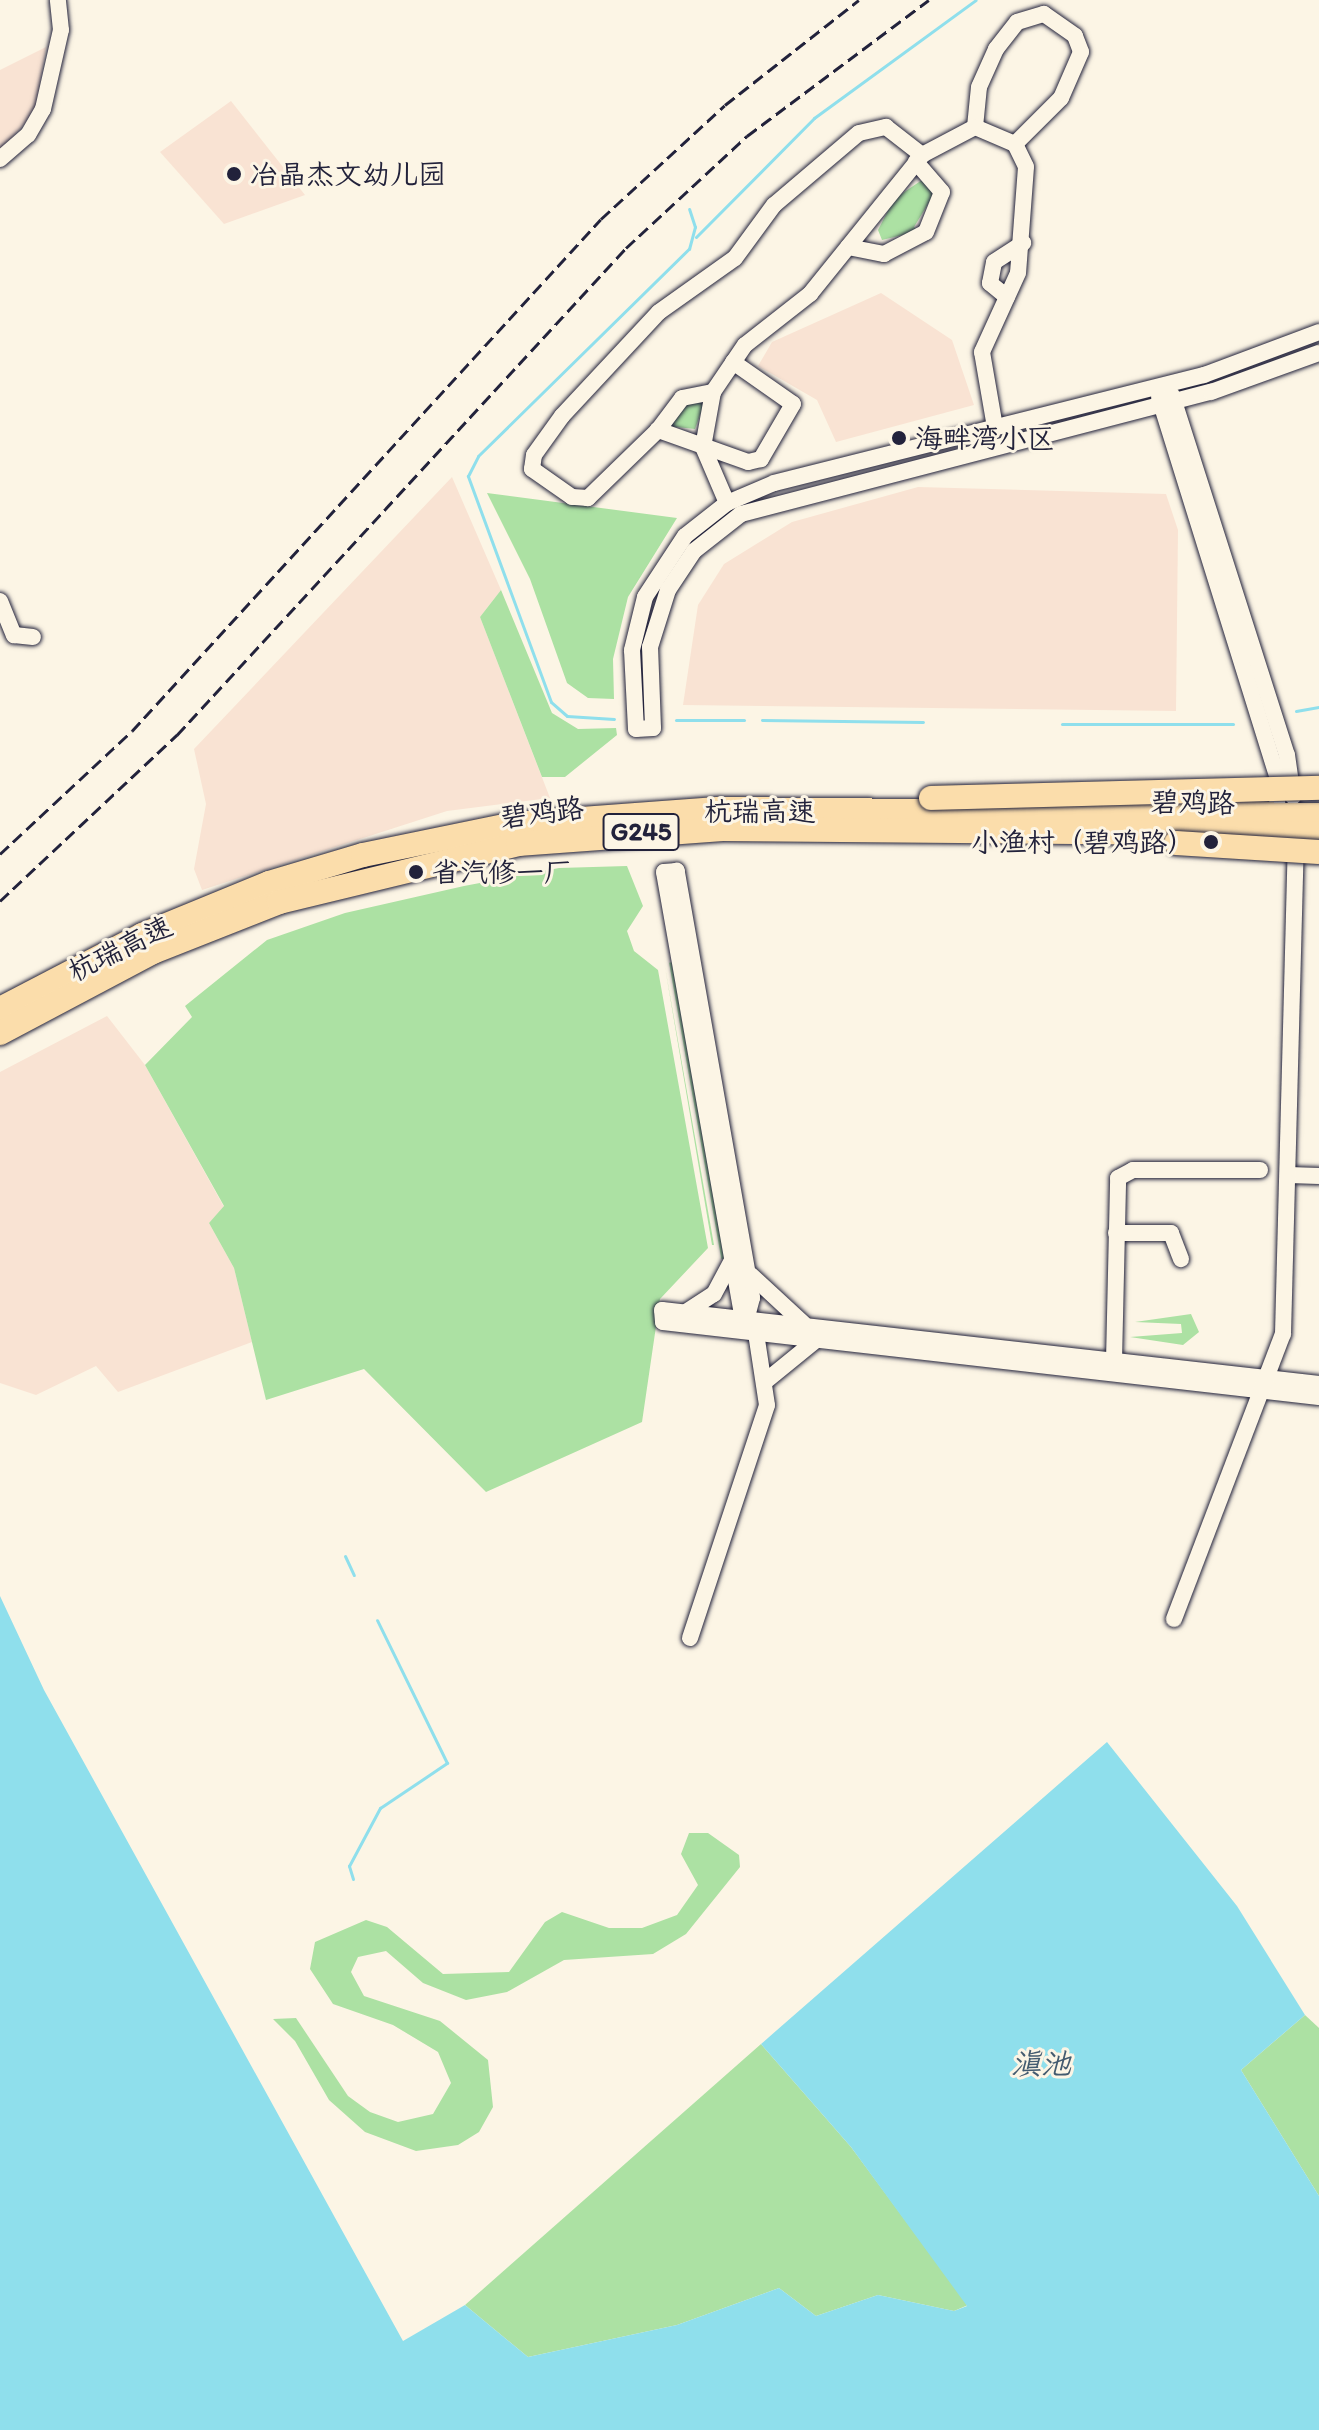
<!DOCTYPE html>
<meta charset="utf-8">
<style>
body{margin:0}
#map{position:relative;width:1319px;height:2430px;overflow:hidden;background:#fcf5e5;font-family:Itim,"LXGW WenKai TC",sans-serif}
div>[style]{position:absolute}
.built>*{inset:0;background:#f9e3d3}
.green>*{inset:0;background:#ace1a3;transform-origin:0 0}
.water>*{inset:0;background:#8fdfec}
.stream>*{height:3px;margin:-1.5px;padding:0 1.5px;transform-origin:1.5px;border-radius:1.5px;background:#8fdfec}
.roads{filter:drop-shadow(0 0 2px #22223b) drop-shadow(0 0 2px #22223b)}
.minor>*{height:16px;margin:-8px;padding:0 8px;transform-origin:8px;border-radius:8px;background:#fcf5e5}
.highway>*{height:24px;margin:-12px;padding:0 12px;transform-origin:12px;border-radius:12px;background:#fbddab}
.rail>*{height:3px;margin-top:-1.5px;transform-origin:0;background:repeating-linear-gradient(90deg,#22223b 0 12px,transparent 0 18px)}
.bridges{filter:drop-shadow(0 0 2px #22223b) drop-shadow(0 0 2px #22223b)}
.highway-bridge>*{height:24px;margin:-12px;padding:0 12px;transform-origin:12px;border-radius:12px;background:#fbddab}
.dots>*{width:22px;height:22px;translate:-50% -50%;box-sizing:border-box;border:4px solid #fcf5e5;border-radius:50%}
span{translate:-50% -50%;white-space:nowrap;text-align:center;line-height:1.15;-webkit-text-stroke:6px #fcf5e5;paint-order:stroke}
.shield-label span{padding:2px 6px;background:#fcf5e5;border:2px solid;border-radius:6px;-webkit-text-stroke-width:0}
.shield-label{font-size:26px;color:#22223b;font-weight:700}
.poi-label{font-size:28px;color:#22223b}
.left{translate:0 -50%;text-align:left}
.right{translate:-100% -50%;text-align:right}
.street-label{font-size:28px;color:#22223b}
.water-label{font-size:30px;color:#435b70;font-style:italic}
</style>
<div id="map">
<div class="built">
<div style="clip-path:polygon(46px 47px,35px 113px,0 150px,0 70px)"></div>
<div style="clip-path:polygon(231px 101px,305px 195px,224px 224px,160px 152px)"></div>
<div style="clip-path:polygon(881px 293px,952px 340px,974px 405px,836px 442px,817px 400px,758px 366px,772px 342px)"></div>
<div style="clip-path:polygon(452px 477px,501px 590px,480px 617px,550px 798px,447px 811px,202px 890px,194px 869px,206px 804px,194px 749px)"></div>
<div style="clip-path:polygon(918px 487px,1166px 494px,1178px 530px,1176px 711px,683px 705px,698px 605px,724px 564px,792px 522px)"></div>
<div style="clip-path:polygon(107px 1016px,145px 1065px,224px 1207px,209px 1223px,234px 1268px,252px 1342px,118px 1392px,96px 1366px,36px 1395px,0 1383px,0 1072px)"></div>
</div>
<div class="green">
<div style="clip-path:polygon(922px 180px,936px 191px,914px 227px,919px 231px,882px 240px,878px 230px,894px 199px)"></div>
<div style="clip-path:polygon(705px 401px,695px 429px,667px 426px,680px 404px)"></div>
<div style="clip-path:polygon(487px 493px,677px 518px,628px 597px,613px 659px,614px 699px,588px 698px,567px 683px,530px 579px)"></div>
<div style="clip-path:polygon(501px 590px,552px 713px,578px 729px,616px 728px,617px 735px,565px 777px,542px 777px,480px 617px)"></div>
<div style="clip-path:polygon(627px 866px,643px 906px,627px 931px,634px 951px,658px 970px,708px 1248px,660px 1299px,642px 1422px,486px 1492px,364px 1369px,266px 1400px,234px 1268px,209px 1223px,224px 1206px,145px 1065px,192px 1017px,185px 1006px,267px 940px,345px 913px,464px 886px,559px 868px)"></div>
<div style="left:673px;top:962px;width:301px;height:4px;rotate:80deg"></div>
<div style="clip-path:polygon(665px 967px,714px 1245px,712px 1245px)"></div>
<div style="clip-path:polygon(1191px 1314px,1199px 1332px,1183px 1345px,1130px 1337px,1182px 1333px,1181px 1324px,1135px 1322px)"></div>
<div style="clip-path:polygon(689px 1833px,708px 1833px,739px 1855px,740px 1867px,686px 1934px,653px 1954px,564px 1960px,507px 1992px,466px 2000px,423px 1983px,386px 1951px,358px 1957px,351px 1972px,364px 1996px,440px 2021px,488px 2060px,493px 2107px,479px 2132px,458px 2145px,416px 2151px,365px 2132px,329px 2100px,295px 2041px,273px 2019px,296px 2018px,348px 2096px,370px 2112px,398px 2122px,433px 2114px,451px 2083px,438px 2052px,393px 2025px,333px 2004px,310px 1969px,315px 1942px,366px 1920px,387px 1927px,443px 1974px,509px 1972px,545px 1922px,562px 1912px,609px 1928px,642px 1928px,677px 1915px,698px 1885px,681px 1854px)"></div>
<div style="clip-path:polygon(1305px 2015px,1319px 2028px,1319px 2196px,1241px 2070px)"></div>
<div style="clip-path:polygon(761px 2044px,851px 2147px,968px 2305px,954px 2311px,878px 2295px,816px 2316px,779px 2288px,677px 2325px,528px 2357px,465px 2305px)"></div>
</div>
<div class="water">
<div style="clip-path:polygon(0 1596px,44px 1690px,403px 2341px,465px 2305px,528px 2357px,677px 2325px,779px 2288px,816px 2316px,878px 2295px,954px 2311px,967px 2306px,851px 2147px,761px 2044px,1107px 1742px,1237px 1906px,1305px 2015px,1241px 2070px,1319px 2196px,1319px 2430px,0 2430px)"></div>
</div>
<div class="stream">
<div style="left:696px;top:237px;width:168px;rotate:-45.2deg"></div>
<div style="left:814px;top:118px;width:200px;rotate:-36.1deg"></div>
<div style="left:1296px;top:711px;width:23px;rotate:-10deg"></div>
<div style="left:614px;top:719px;width:47px;rotate:-176.3deg"></div>
<div style="left:567px;top:716px;width:21px;rotate:-139deg"></div>
<div style="left:551px;top:702px;width:241px;rotate:-110.2deg"></div>
<div style="left:468px;top:476px;width:22px;rotate:-63deg"></div>
<div style="left:478px;top:456px;width:296px;rotate:-44.5deg"></div>
<div style="left:689px;top:249px;width:23px;rotate:-75deg"></div>
<div style="left:695px;top:227px;width:19px;rotate:-108deg"></div>
<div style="left:676px;top:720px;width:68px"></div>
<div style="left:762px;top:720px;width:161px;rotate:0.7deg"></div>
<div style="left:1062px;top:724px;width:171px"></div>
<div style="left:345px;top:1556px;width:21px;rotate:65deg"></div>
<div style="left:353px;top:1879px;width:14px;rotate:-107deg"></div>
<div style="left:349px;top:1866px;width:66px;rotate:-61.9deg"></div>
<div style="left:380px;top:1808px;width:81px;rotate:-33.9deg"></div>
<div style="left:447px;top:1763px;width:159px;rotate:-116.1deg"></div>
</div>
<div class="roads">
<div class="minor">
<div style="left:975px;top:127px;width:40px;rotate:-84.3deg"></div>
<div style="left:979px;top:87px;width:42px;rotate:-65.9deg"></div>
<div style="left:996px;top:49px;width:34px;rotate:-52deg"></div>
<div style="left:1017px;top:22px;width:28px;rotate:-17deg"></div>
<div style="left:1044px;top:14px;width:38px;rotate:35deg"></div>
<div style="left:1075px;top:36px;width:17px;rotate:69deg"></div>
<div style="left:1081px;top:52px;width:50px;rotate:113.5deg"></div>
<div style="left:1061px;top:98px;width:65px;rotate:135deg"></div>
<div style="left:0;top:159px;width:37px;rotate:-41deg"></div>
<div style="left:28px;top:135px;width:30px;rotate:-60deg"></div>
<div style="left:43px;top:109px;width:81px;rotate:-77.2deg"></div>
<div style="left:61px;top:30px;width:30px;rotate:-96deg"></div>
<div style="left:848px;top:247px;width:37px;rotate:11deg"></div>
<div style="left:884px;top:254px;width:47px;rotate:-27.6deg"></div>
<div style="left:926px;top:232px;width:43px;rotate:-68.2deg"></div>
<div style="left:942px;top:192px;width:40px;rotate:-131deg"></div>
<div style="left:1007px;top:297px;width:22px;rotate:-141deg"></div>
<div style="left:990px;top:283px;width:21px;rotate:-79deg"></div>
<div style="left:994px;top:262px;width:35px;rotate:-33deg"></div>
<div style="left:1319px;top:332px;width:123px;rotate:159.5deg"></div>
<div style="left:1204px;top:375px;width:443px;rotate:165.9deg"></div>
<div style="left:774px;top:483px;width:51px;rotate:156.9deg"></div>
<div style="left:727px;top:503px;width:53px;rotate:141.8deg"></div>
<div style="left:685px;top:536px;width:73px;rotate:123.3deg"></div>
<div style="left:645px;top:597px;width:55px;rotate:103.8deg"></div>
<div style="left:632px;top:650px;width:79px;rotate:87.1deg"></div>
<div style="left:636px;top:729px;width:17px;rotate:-3deg"></div>
<div style="left:653px;top:728px;width:81px;rotate:-92.1deg"></div>
<div style="left:650px;top:647px;width:60px;rotate:-72.5deg"></div>
<div style="left:668px;top:590px;width:47px;rotate:-56.3deg"></div>
<div style="left:694px;top:551px;width:60px;rotate:-38.2deg"></div>
<div style="left:741px;top:514px;width:486px;rotate:-14.6deg"></div>
<div style="left:1211px;top:392px;width:115px;rotate:-19.9deg"></div>
<div style="left:733px;top:362px;width:73px;rotate:35deg"></div>
<div style="left:793px;top:404px;width:64px;rotate:120.2deg"></div>
<div style="left:761px;top:459px;width:13px;rotate:167deg"></div>
<div style="left:748px;top:462px;width:96px;rotate:-160.4deg"></div>
<div style="left:658px;top:430px;width:98px;rotate:135.8deg"></div>
<div style="left:588px;top:498px;width:16px;rotate:-176deg"></div>
<div style="left:572px;top:497px;width:49px;rotate:-145deg"></div>
<div style="left:532px;top:469px;width:14px;rotate:-82deg"></div>
<div style="left:534px;top:455px;width:48px;rotate:-54.3deg"></div>
<div style="left:562px;top:416px;width:142px;rotate:-47deg"></div>
<div style="left:659px;top:312px;width:93px;rotate:-35.4deg"></div>
<div style="left:735px;top:258px;width:66px;rotate:-53.7deg"></div>
<div style="left:774px;top:205px;width:111px;rotate:-40.3deg"></div>
<div style="left:859px;top:133px;width:28px;rotate:-13deg"></div>
<div style="left:886px;top:127px;width:46px;rotate:37.9deg"></div>
<div style="left:1172px;top:395px;width:378px;rotate:72.3deg"></div>
<div style="left:1287px;top:755px;width:42px;rotate:81.9deg"></div>
<div style="left:1159px;top:397px;width:401px;rotate:72.7deg"></div>
<div style="left:1278px;top:780px;width:35px;rotate:92deg"></div>
<div style="left:658px;top:430px;width:40px;rotate:-53deg"></div>
<div style="left:682px;top:398px;width:32px;rotate:-11deg"></div>
<div style="left:727px;top:503px;width:61px;rotate:-113.2deg"></div>
<div style="left:703px;top:447px;width:56px;rotate:-79.7deg"></div>
<div style="left:713px;top:392px;width:57px;rotate:-55.8deg"></div>
<div style="left:745px;top:345px;width:83px;rotate:-38.1deg"></div>
<div style="left:810px;top:294px;width:179px;rotate:-51.1deg"></div>
<div style="left:922px;top:155px;width:60px;rotate:-27.8deg"></div>
<div style="left:975px;top:127px;width:43px;rotate:23deg"></div>
<div style="left:1015px;top:144px;width:25px;rotate:64deg"></div>
<div style="left:1026px;top:167px;width:106px;rotate:94.3deg"></div>
<div style="left:1018px;top:273px;width:87px;rotate:114.5deg"></div>
<div style="left:982px;top:352px;width:76px;rotate:80.2deg"></div>
<div style="left:0;top:601px;width:37px;rotate:68deg"></div>
<div style="left:14px;top:635px;width:19px;rotate:6deg"></div>
<div style="left:1289px;top:1175px;width:30px;rotate:2deg"></div>
<div style="left:1116px;top:1233px;width:55px"></div>
<div style="left:1171px;top:1233px;width:28px;rotate:69deg"></div>
<div style="left:751px;top:1275px;width:72px;rotate:42.8deg"></div>
<div style="left:686px;top:1312px;width:33px;rotate:-33deg"></div>
<div style="left:714px;top:1294px;width:38px;rotate:-62deg"></div>
<div style="left:736px;top:1324px;width:9px;rotate:-36deg"></div>
<div style="left:743px;top:1319px;width:8px;rotate:-50deg"></div>
<div style="left:748px;top:1313px;width:16px;rotate:-75deg"></div>
<div style="left:752px;top:1298px;width:434px;rotate:-100deg"></div>
<div style="left:677px;top:871px;width:13px;rotate:176deg"></div>
<div style="left:664px;top:872px;width:454px;rotate:80deg"></div>
<div style="left:743px;top:1319px;width:9px;rotate:41deg"></div>
<div style="left:1114px;top:1361px;width:183px;rotate:-88.7deg"></div>
<div style="left:1118px;top:1178px;width:17px;rotate:-28deg"></div>
<div style="left:1133px;top:1170px;width:127px"></div>
<div style="left:767px;top:1380px;width:63px;rotate:-39.2deg"></div>
<div style="left:1319px;top:1384px;width:661px;rotate:-173.57deg"></div>
<div style="left:662px;top:1310px;width:12px;rotate:85deg"></div>
<div style="left:663px;top:1322px;width:660px;rotate:6.52deg"></div>
<div style="left:1174px;top:1619px;width:305px;rotate:-69.1deg"></div>
<div style="left:1283px;top:1334px;width:491px;rotate:-88.5deg"></div>
<div style="left:690px;top:1638px;width:245px;rotate:-71.7deg"></div>
<div style="left:767px;top:1405px;width:73px;rotate:-98.7deg"></div>
</div>
<div class="highway">
<div style="left:0;top:1009px;width:160px;rotate:-27.5deg"></div>
<div style="left:142px;top:935px;width:137px;rotate:-22.3deg"></div>
<div style="left:269px;top:883px;width:98px;rotate:-16.6deg"></div>
<div style="left:363px;top:855px;width:154px;rotate:-11.6deg"></div>
<div style="left:514px;top:824px;width:207px;rotate:-4.2deg"></div>
<div style="left:720px;top:809px;width:599px;rotate:0.57deg"></div>
<div style="left:0;top:1033px;width:173px;rotate:-27.9deg"></div>
<div style="left:153px;top:952px;width:136px;rotate:-21.6deg"></div>
<div style="left:279px;top:902px;width:246px;rotate:-13.6deg"></div>
<div style="left:518px;top:844px;width:205px;rotate:-4.2deg"></div>
<div style="left:722px;top:829px;width:597px;rotate:0.48deg"></div>
</div>
</div>
<div class="rail">
<div style="left:0;top:854px;width:180px;rotate:-43deg"></div>
<div style="left:132px;top:731px;width:694px;rotate:-47.51deg"></div>
<div style="left:601px;top:219px;width:168px;rotate:-42.6deg"></div>
<div style="left:725px;top:105px;width:170px;rotate:-38.1deg"></div>
<div style="left:0;top:901px;width:243px;rotate:-43.2deg"></div>
<div style="left:177px;top:735px;width:662px;rotate:-47.32deg"></div>
<div style="left:626px;top:248px;width:165px;rotate:-42.8deg"></div>
<div style="left:747px;top:136px;width:227px;rotate:-36.8deg"></div>
</div>
<div class="bridges">
<div class="highway-bridge">
<div style="left:931px;top:798px;width:388px;rotate:-1.5deg"></div>
<div style="left:1176px;top:843px;width:143px;rotate:3.6deg"></div>
</div>
</div>
<div class="dots">
<div style="left:234px;top:174px;background:#22223b"></div>
<div style="left:899px;top:438px;background:#22223b"></div>
<div style="left:1211px;top:842px;background:#22223b"></div>
<div style="left:416px;top:872px;background:#22223b"></div>
</div>
<div class="shield-label">
<span style="left:641px;top:832px">G245</span>
</div>
<div class="poi-label">
<span class="left" style="left:250px;top:174px">冶晶杰文幼儿园</span>
<span class="left" style="left:915px;top:438px">海畔湾小区</span>
<span class="right" style="left:1195px;top:842px">小渔村（碧鸡路）</span>
<span class="left" style="left:432px;top:872px">省汽修一厂</span>
</div>
<div class="street-label">
<span style="left:1193px;top:802px;rotate:1deg">碧鸡路</span>
<span style="left:760px;top:811px">杭瑞高速</span>
<span style="left:542px;top:812px;rotate:-7deg">碧鸡路</span>
<span style="left:120px;top:948px;rotate:-26deg">杭瑞高速</span>
</div>
<div class="water-label">
<span style="left:1041px;top:2064px">滇池</span>
</div>
</div>
